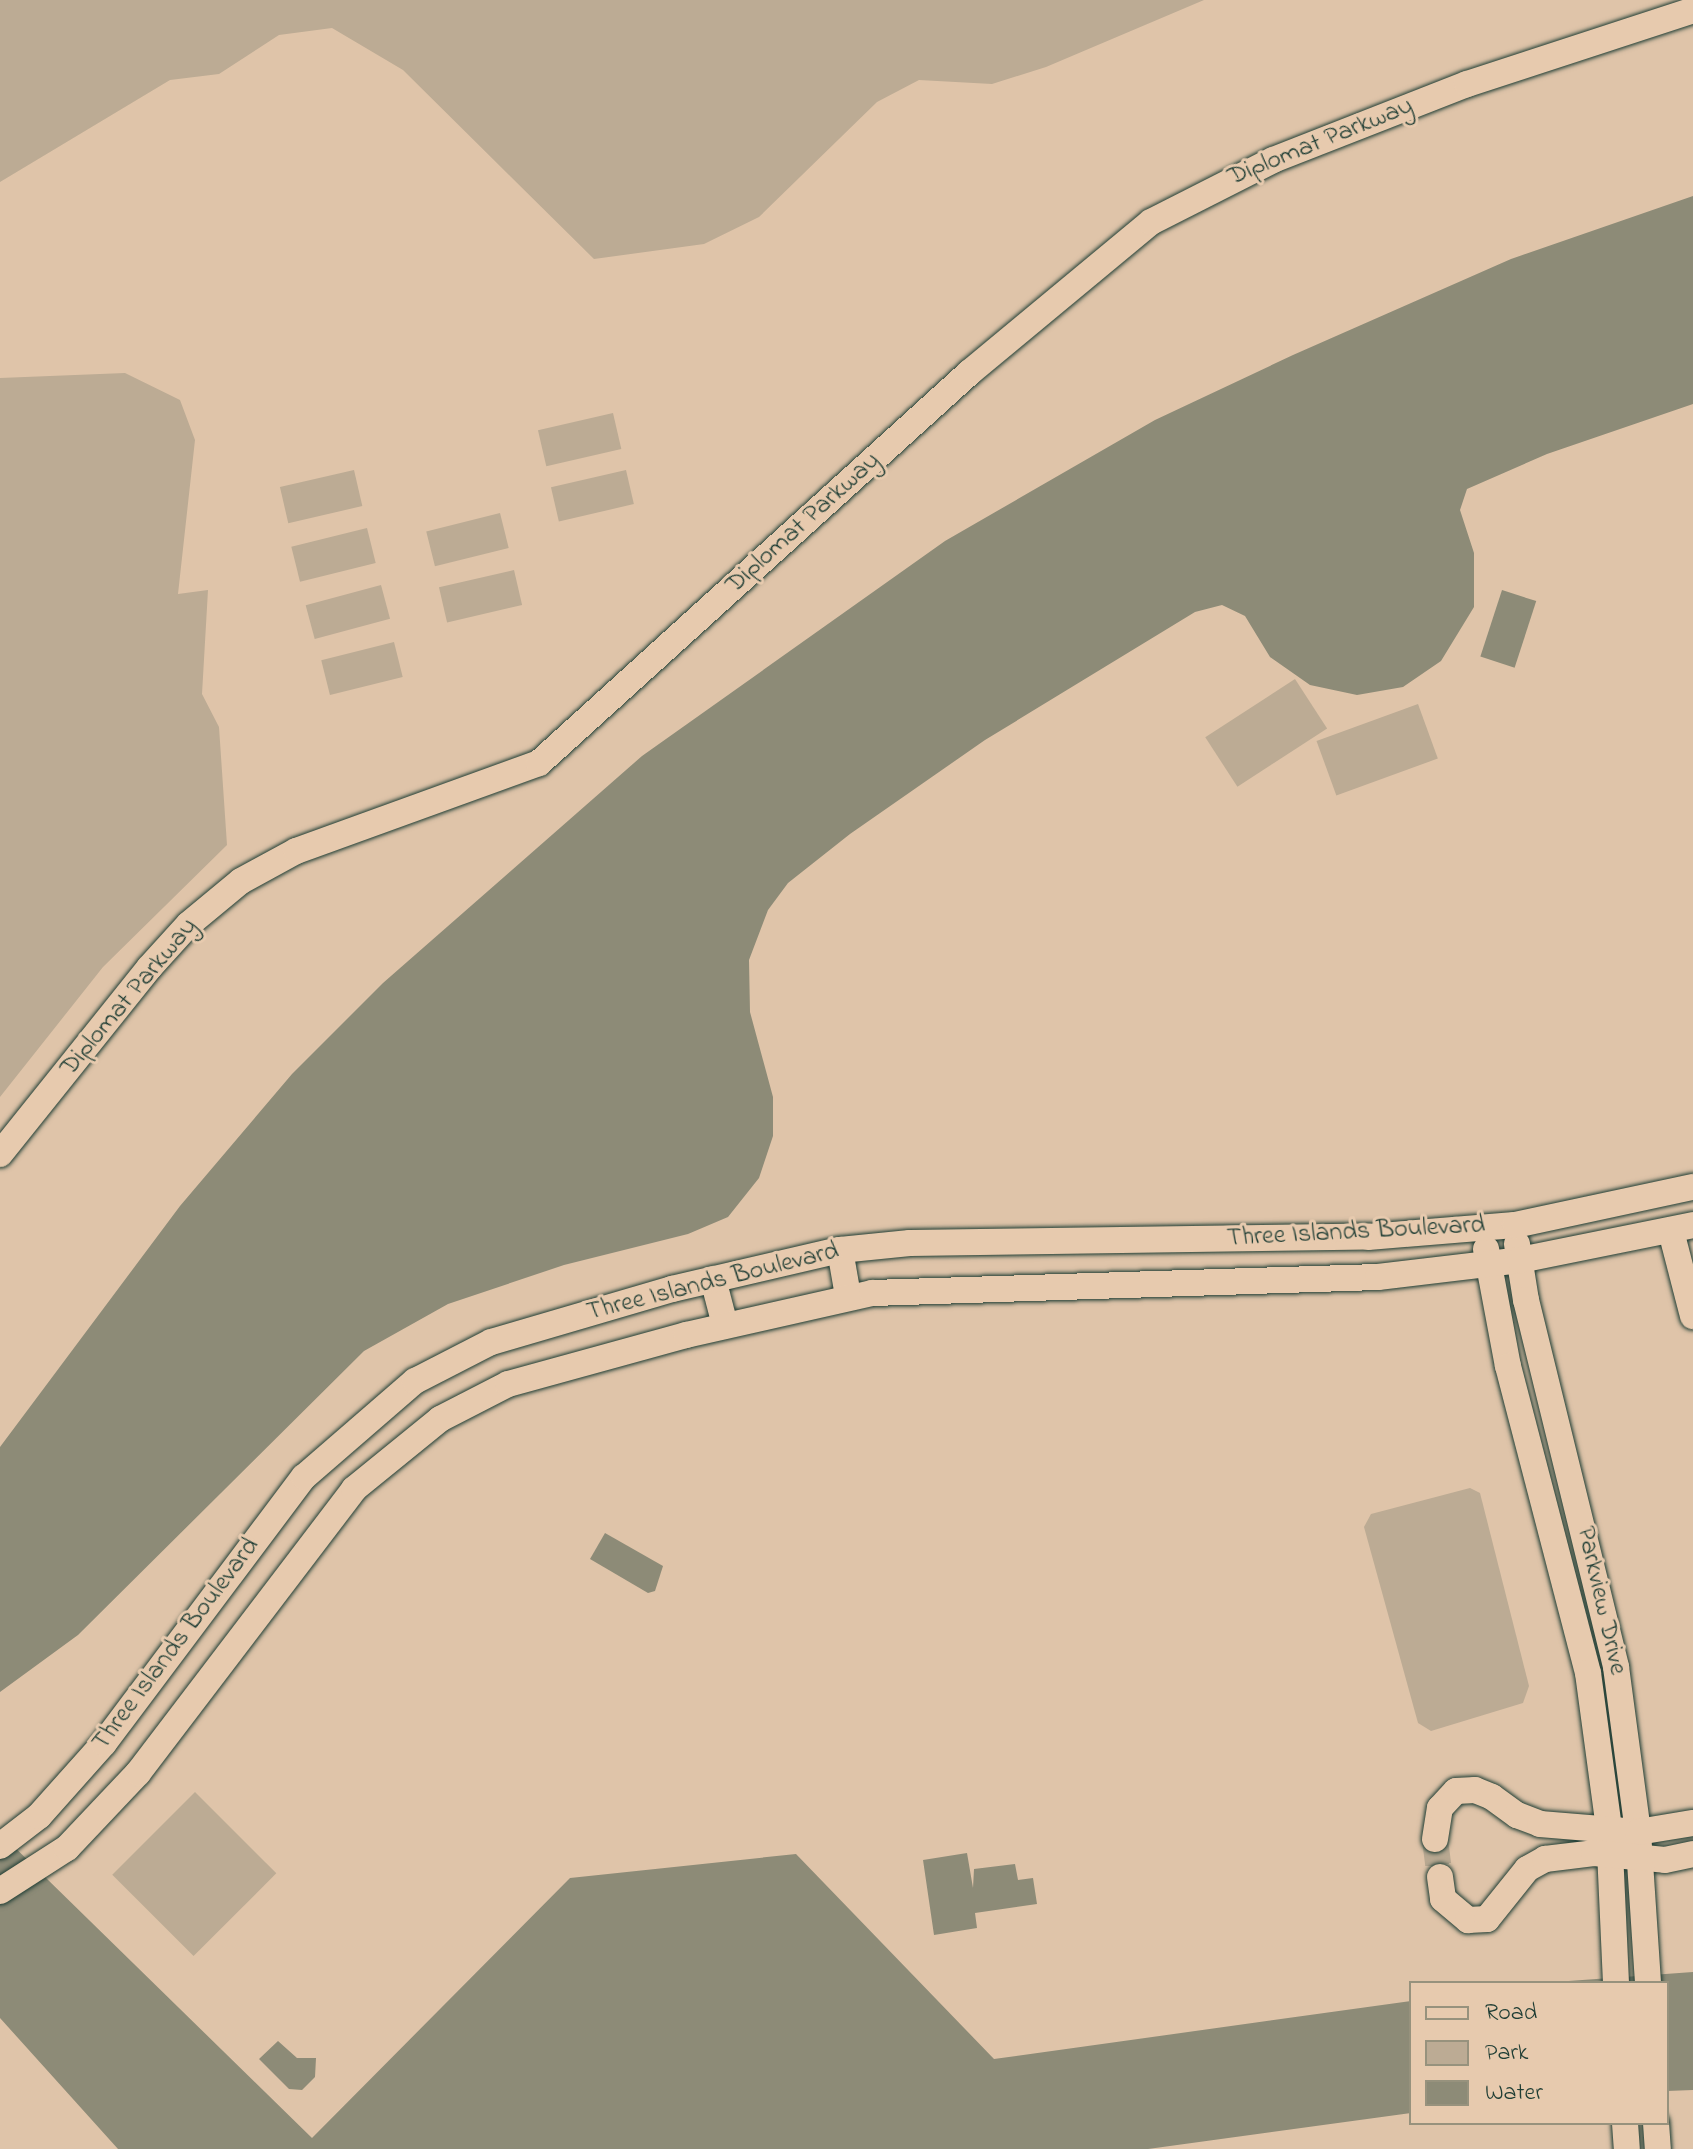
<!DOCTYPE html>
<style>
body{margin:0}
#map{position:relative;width:1693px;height:2149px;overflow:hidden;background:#dfc4a9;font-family:"Indie Flower",sans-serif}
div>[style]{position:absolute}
.green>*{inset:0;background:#bcab94;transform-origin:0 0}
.water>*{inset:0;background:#8d8b77;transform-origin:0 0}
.minor-tunnel>*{height:26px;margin-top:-13px;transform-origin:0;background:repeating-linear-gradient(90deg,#b9a992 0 26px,transparent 0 39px)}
.roads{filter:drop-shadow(0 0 2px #1f3d34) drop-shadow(0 0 2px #1f3d34)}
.minor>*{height:26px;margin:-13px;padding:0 13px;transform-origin:13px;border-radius:13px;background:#e7caae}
span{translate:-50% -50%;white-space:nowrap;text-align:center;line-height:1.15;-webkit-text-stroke:6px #e7caae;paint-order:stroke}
.street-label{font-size:26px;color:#1f3d34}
.legend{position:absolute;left:1409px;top:1981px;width:260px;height:144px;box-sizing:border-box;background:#e7caae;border:2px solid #97927d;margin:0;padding:10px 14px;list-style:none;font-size:24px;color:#1f3d34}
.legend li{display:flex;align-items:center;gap:16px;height:40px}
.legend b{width:40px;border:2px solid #97927d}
</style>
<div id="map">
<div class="green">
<div style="clip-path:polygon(0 0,1204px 0,1046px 67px,992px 84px,919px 80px,877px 102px,759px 217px,704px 244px,594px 259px,403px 70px,332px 28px,279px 35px,219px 74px,170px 80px,0 182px)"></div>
<div style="clip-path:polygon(125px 373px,180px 400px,195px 440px,178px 594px,208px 590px,202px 694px,219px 727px,227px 845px,103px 967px,0 1097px,0 378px)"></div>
<div style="left:613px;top:413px;width:37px;height:77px;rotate:77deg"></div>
<div style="left:354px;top:470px;width:37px;height:76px;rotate:77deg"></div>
<div style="left:626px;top:470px;width:35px;height:77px;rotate:77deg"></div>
<div style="left:500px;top:513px;width:36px;height:76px;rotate:76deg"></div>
<div style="left:367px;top:528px;width:36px;height:78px;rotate:76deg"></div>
<div style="left:514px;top:570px;width:36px;height:77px;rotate:77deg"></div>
<div style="left:381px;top:585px;width:35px;height:78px;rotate:75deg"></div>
<div style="left:394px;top:642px;width:36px;height:75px;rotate:76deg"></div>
<div style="left:1295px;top:679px;width:59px;height:107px;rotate:57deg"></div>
<div style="left:1418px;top:704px;width:58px;height:108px;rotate:70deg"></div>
<div style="clip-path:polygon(1470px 1488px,1480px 1493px,1529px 1686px,1523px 1703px,1431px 1731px,1418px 1723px,1364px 1527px,1371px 1514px)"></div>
<div style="left:195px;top:1792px;width:115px;height:117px;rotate:45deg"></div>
</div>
<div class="water">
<div style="clip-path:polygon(1693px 196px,1693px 404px,1547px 454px,1467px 489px,1460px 510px,1474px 553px,1474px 607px,1441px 661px,1403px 687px,1357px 695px,1310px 685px,1270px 657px,1245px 616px,1222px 605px,1195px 612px,985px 740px,850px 834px,788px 883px,768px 910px,749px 960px,750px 1012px,773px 1097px,773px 1136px,759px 1178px,728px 1217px,688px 1234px,564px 1265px,448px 1304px,364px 1351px,78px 1635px,0 1692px,0 1447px,180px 1206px,292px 1074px,383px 983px,642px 756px,945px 541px,1155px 420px,1293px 355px,1511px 259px)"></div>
<div style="left:1502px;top:590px;width:36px;height:70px;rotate:18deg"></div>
<div style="clip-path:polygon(605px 1533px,663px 1566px,655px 1591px,648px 1593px,590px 1559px)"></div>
<div style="clip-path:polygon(0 1833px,312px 2138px,570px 1878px,796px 1854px,994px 2059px,1411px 2001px,1411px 2113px,1148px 2149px,118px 2149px,0 2018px)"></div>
<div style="clip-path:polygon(967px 1853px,973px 1888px,974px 1869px,1015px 1864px,1018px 1880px,1033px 1878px,1037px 1904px,975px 1913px,977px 1928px,934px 1935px,923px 1860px)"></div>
<div style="clip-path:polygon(1693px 1972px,1693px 2090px,1667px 2091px,1667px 1983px,1541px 1983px)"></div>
<div style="clip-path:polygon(278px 2041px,297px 2058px,316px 2058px,315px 2077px,302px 2090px,289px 2089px,259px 2059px)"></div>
</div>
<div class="minor-tunnel">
<div style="left:1435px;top:1839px;width:38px;rotate:83deg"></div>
</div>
<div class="roads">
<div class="minor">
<div style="left:0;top:1154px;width:238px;rotate:-51.3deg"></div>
<div style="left:149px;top:968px;width:59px;rotate:-47.7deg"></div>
<div style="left:189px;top:924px;width:67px;rotate:-39.6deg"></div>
<div style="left:241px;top:881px;width:63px;rotate:-28.6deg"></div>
<div style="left:296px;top:851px;width:258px;rotate:-19.9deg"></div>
<div style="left:539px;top:763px;width:581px;rotate:-42.21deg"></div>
<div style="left:969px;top:373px;width:236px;rotate:-39.7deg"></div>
<div style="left:1151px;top:222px;width:137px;rotate:-26.9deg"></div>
<div style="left:1273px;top:160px;width:208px;rotate:-21.4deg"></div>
<div style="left:1467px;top:84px;width:238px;rotate:-18.1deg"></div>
<div style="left:1671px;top:1231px;width:88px;rotate:75.5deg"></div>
<div style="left:1517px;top:1244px;width:57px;rotate:80.9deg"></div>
<div style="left:1526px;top:1300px;width:378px;rotate:76.2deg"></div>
<div style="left:1616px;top:1667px;width:166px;rotate:82.4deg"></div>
<div style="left:1638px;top:1832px;width:151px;rotate:86.2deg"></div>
<div style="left:1486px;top:1249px;width:119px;rotate:79.4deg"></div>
<div style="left:1508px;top:1366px;width:317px;rotate:75.4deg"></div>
<div style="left:1588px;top:1673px;width:157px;rotate:82.3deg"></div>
<div style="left:1609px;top:1829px;width:154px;rotate:87.4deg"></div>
<div style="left:840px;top:1250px;width:47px;rotate:80.1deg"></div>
<div style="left:713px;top:1279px;width:48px;rotate:75.4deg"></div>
<div style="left:1435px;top:1839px;width:31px;rotate:-81deg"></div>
<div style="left:1440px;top:1808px;width:23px;rotate:-47deg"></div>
<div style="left:1456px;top:1791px;width:19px;rotate:-3deg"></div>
<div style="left:1475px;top:1790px;width:18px;rotate:22deg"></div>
<div style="left:1492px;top:1797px;width:31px;rotate:36deg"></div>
<div style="left:1517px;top:1815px;width:25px;rotate:21deg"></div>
<div style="left:1540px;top:1824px;width:98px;rotate:4.7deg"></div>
<div style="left:1638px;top:1832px;width:56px;rotate:-9.3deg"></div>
<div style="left:0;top:1846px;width:49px;rotate:-37.6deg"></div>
<div style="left:39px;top:1816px;width:98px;rotate:-48.3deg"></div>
<div style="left:104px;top:1743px;width:333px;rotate:-53.1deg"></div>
<div style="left:304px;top:1477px;width:147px;rotate:-40.9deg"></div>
<div style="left:415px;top:1381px;width:85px;rotate:-27.2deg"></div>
<div style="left:491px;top:1342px;width:189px;rotate:-16.3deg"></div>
<div style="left:672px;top:1289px;width:172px;rotate:-13.1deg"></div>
<div style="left:840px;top:1250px;width:70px;rotate:-5.7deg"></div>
<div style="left:910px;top:1243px;width:458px;rotate:-0.8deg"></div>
<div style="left:1368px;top:1237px;width:147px;rotate:-4.7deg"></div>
<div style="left:1515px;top:1225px;width:182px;rotate:-12.1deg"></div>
<div style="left:1440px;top:1877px;width:22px;rotate:82deg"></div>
<div style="left:1443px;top:1899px;width:33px;rotate:40deg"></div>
<div style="left:1468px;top:1920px;width:19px;rotate:-3deg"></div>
<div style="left:1487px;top:1919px;width:64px;rotate:-51.3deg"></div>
<div style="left:1527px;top:1869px;width:21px;rotate:-29deg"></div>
<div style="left:1545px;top:1859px;width:49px;rotate:-7deg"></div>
<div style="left:1594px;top:1853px;width:71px;rotate:5.6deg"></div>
<div style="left:1665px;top:1860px;width:29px;rotate:-12deg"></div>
<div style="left:0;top:1891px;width:80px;rotate:-32.7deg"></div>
<div style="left:67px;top:1848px;width:103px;rotate:-46.6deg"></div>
<div style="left:138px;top:1773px;width:357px;rotate:-52.7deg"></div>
<div style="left:354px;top:1489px;width:111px;rotate:-39.1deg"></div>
<div style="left:440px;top:1419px;width:76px;rotate:-27.2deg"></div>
<div style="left:508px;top:1384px;width:185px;rotate:-15.4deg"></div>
<div style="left:686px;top:1335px;width:191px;rotate:-12.7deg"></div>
<div style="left:872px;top:1293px;width:506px;rotate:-1.81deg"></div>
<div style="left:1378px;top:1277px;width:143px;rotate:-6.8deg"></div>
<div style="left:1520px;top:1260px;width:177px;rotate:-11.4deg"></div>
<div style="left:1625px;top:2123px;width:26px;rotate:86deg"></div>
<div style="left:1656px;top:2123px;width:26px;rotate:86deg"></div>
</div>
</div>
<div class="street-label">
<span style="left:1321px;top:143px;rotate:-22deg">Diplomat Parkway</span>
<span style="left:804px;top:524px;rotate:-42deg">Diplomat Parkway</span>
<span style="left:130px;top:998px;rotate:-50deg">Diplomat Parkway</span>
<span style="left:1356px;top:1233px;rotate:-3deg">Three Islands Boulevard</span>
<span style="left:713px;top:1283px;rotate:-14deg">Three Islands Boulevard</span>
<span style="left:1600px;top:1601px;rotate:77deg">Parkview Drive</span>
<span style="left:177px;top:1645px;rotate:-53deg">Three Islands Boulevard</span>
</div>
<ul class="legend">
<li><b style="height:10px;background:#e7caae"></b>Road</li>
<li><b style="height:22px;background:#bcab94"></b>Park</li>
<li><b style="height:22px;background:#8d8b77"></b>Water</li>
</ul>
</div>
